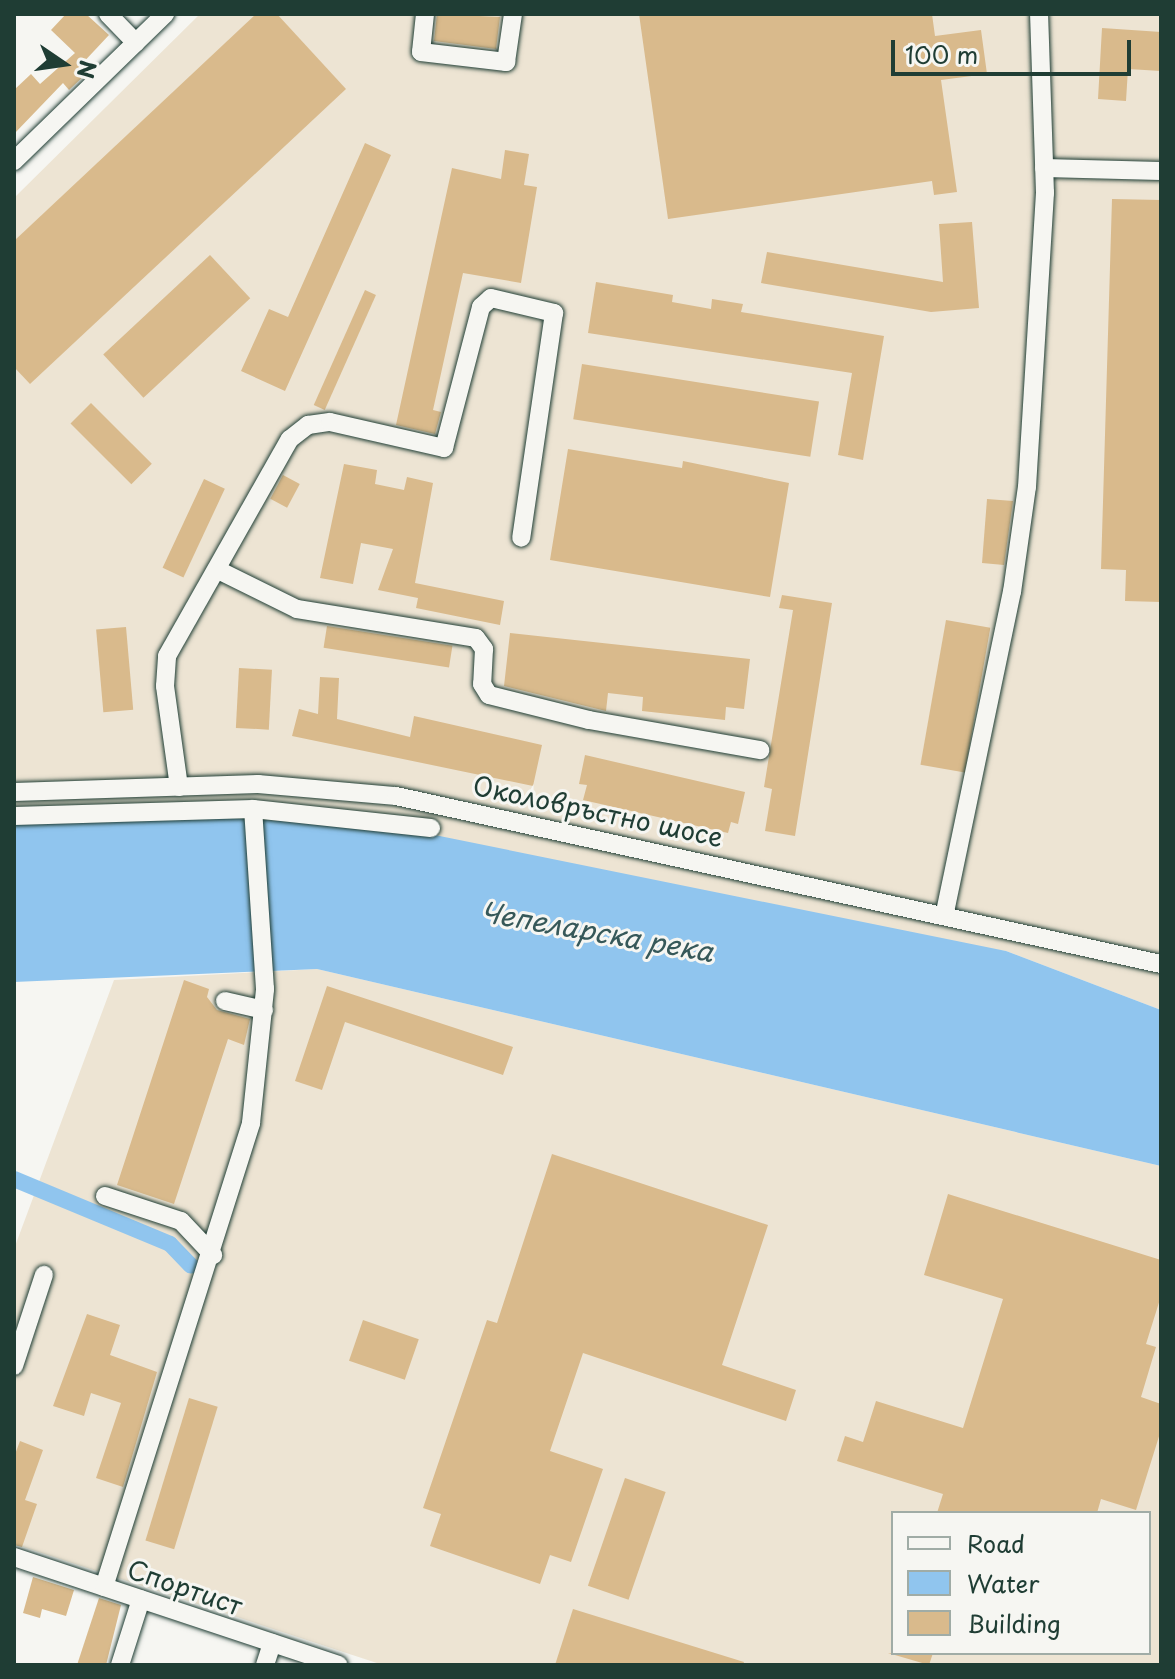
<!DOCTYPE html>
<meta charset="utf-8">
<style>
body{margin:0}
#map{position:relative;width:1175px;height:1679px;overflow:hidden;background:#f6f6f2;font-family:"Playpen Sans",sans-serif}
div>[style]{position:absolute}
.built>*{inset:0;background:#ede4d3}
.water>*{inset:0;background:#90c5ee}
.canal>*{height:16px;margin:-8px;padding:0 8px;transform-origin:8px;border-radius:8px;background:#90c5ee}
.building>*{inset:0;background:#d9ba8c;transform-origin:0 0}
.roads{filter:drop-shadow(0 0 2px #1f3d34) drop-shadow(0 0 2px #1f3d34)}
.minor>*{height:18px;margin:-9px;padding:0 9px;transform-origin:9px;border-radius:9px;background:#f6f6f2}
span{translate:-50% -50%;white-space:nowrap;text-align:center;line-height:1.15;-webkit-text-stroke:6px #f6f6f2;paint-order:stroke}
.street-label{font-size:26px;color:#1f3d34}
.water-label{font-size:28px;color:#365859;font-style:italic}
.frame{position:absolute;inset:0;border:16px solid #1f3d34;pointer-events:none}
.legend{position:absolute;left:891px;top:1511px;width:260px;height:144px;box-sizing:border-box;background:#f6f6f2;border:2px solid #a0aca6;margin:0;padding:10px 14px;list-style:none;font-size:24px;color:#1f3d34}
.legend li{display:flex;align-items:center;gap:16px;height:40px}
.legend b{width:40px;border:2px solid #a0aca6}
.north{position:absolute;left:24px;top:24px;width:80px;height:80px;-webkit-text-stroke:6px #f6f6f2;paint-order:stroke;rotate:103deg;font-size:22px;font-weight:700;line-height:32px;text-align:center;color:#1f3d34}
.north::after{content:'';display:block;margin:auto;width:28px;height:36px;background:#1f3d34;clip-path:polygon(50% 0,100% 100%,50% 72%,0 100%)}
.scale{position:absolute;left:891px;top:40px;width:240px;height:36px;box-sizing:border-box;border:4px solid #1f3d34;border-top:0;padding-left:10px;font-size:24px;line-height:28px;white-space:nowrap;color:#1f3d34;-webkit-text-stroke:6px #f6f6f2;paint-order:stroke}
</style>
<div id="map">
<div class="built">
<div style="clip-path:polygon(200px 14px,1161px 14px,1161px 1010px,1006px 951px,14px 823px,14px 198px)"></div>
<div style="clip-path:polygon(evenodd,317px 969px,1161px 1166px,1161px 1665px,383px 1665px,14px 1544px,14px 1249px,114px 980px,317px 969px,893px 1513px,1149px 1513px,1149px 1653px,893px 1653px,893px 1513px)"></div>
</div>
<div class="water">
<div style="clip-path:polygon(233px 818px,405px 829px,1006px 951px,1161px 1010px,1161px 1166px,317px 969px,14px 982px,14px 823px)"></div>
</div>
<div class="canal">
<div style="left:14px;top:1179px;width:169px;rotate:22.6deg"></div>
<div style="left:170px;top:1244px;width:30px;rotate:46deg"></div>
</div>
<div class="building">
<div style="clip-path:polygon(66px 14px,86px 14px,109px 35px,79px 67px,86px 74px,69px 90px,63px 83px,14px 134px,14px 90px,31px 74px,40px 84px,75px 53px,51px 30px)"></div>
<div style="clip-path:polygon(256px 14px,277px 14px,346px 89px,30px 384px,14px 367px,14px 241px)"></div>
<div style="clip-path:polygon(437px 14px,500px 17px,496px 49px,434px 41px)"></div>
<div style="clip-path:polygon(639px 14px,932px 14px,935px 36px,981px 30px,987px 74px,941px 80px,957px 192px,934px 195px,932px 181px,668px 219px)"></div>
<div style="clip-path:polygon(1102px 28px,1161px 32px,1161px 71px,1128px 69px,1126px 101px,1098px 99px)"></div>
<div style="clip-path:polygon(365px 143px,391px 155px,285px 391px,241px 371px,269px 309px,288px 317px)"></div>
<div style="clip-path:polygon(505px 150px,529px 154px,524px 185px,537px 187px,521px 283px,463px 273px,433px 410px,441px 412px,435px 434px,396px 425px,452px 168px,501px 179px)"></div>
<div style="clip-path:polygon(1112px 199px,1161px 200px,1161px 602px,1125px 601px,1126px 570px,1101px 569px)"></div>
<div style="clip-path:polygon(972px 222px,979px 308px,931px 312px,761px 283px,767px 252px,943px 282px,939px 224px)"></div>
<div style="left:210px;top:255px;width:59px;height:146px;rotate:47deg"></div>
<div style="clip-path:polygon(596px 282px,673px 295px,672px 302px,711px 309px,712px 299px,743px 304px,741px 312px,884px 336px,863px 460px,838px 455px,852px 373px,588px 333px)"></div>
<div style="left:365px;top:290px;width:12px;height:126px;rotate:24deg"></div>
<div style="left:582px;top:364px;width:240px;height:56px;rotate:9deg"></div>
<div style="left:91px;top:403px;width:86px;height:29px;rotate:45deg"></div>
<div style="clip-path:polygon(568px 449px,682px 468px,683px 461px,789px 483px,770px 597px,550px 560px)"></div>
<div style="clip-path:polygon(344px 464px,377px 470px,375px 484px,404px 490px,407px 477px,433px 483px,415px 583px,504px 601px,500px 625px,416px 608px,418px 598px,378px 590px,393px 549px,361px 543px,353px 584px,320px 578px)"></div>
<div style="left:283px;top:475px;width:19px;height:27px;rotate:28deg"></div>
<div style="left:204px;top:479px;width:23px;height:98px;rotate:25deg"></div>
<div style="clip-path:polygon(987px 499px,1013px 501px,1004px 565px,982px 563px)"></div>
<div style="clip-path:polygon(782px 595px,832px 603px,795px 836px,765px 831px,772px 789px,764px 787px,793px 610px,779px 608px)"></div>
<div style="left:946px;top:620px;width:45px;height:147px;rotate:10deg"></div>
<div style="left:327px;top:626px;width:127px;height:22px;rotate:9deg"></div>
<div style="left:126px;top:627px;width:83px;height:30px;rotate:85deg"></div>
<div style="clip-path:polygon(510px 633px,750px 659px,744px 709px,726px 707px,725px 720px,642px 711px,643px 697px,608px 693px,606px 711px,504px 686px)"></div>
<div style="left:239px;top:668px;width:33px;height:60px;rotate:3deg"></div>
<div style="clip-path:polygon(320px 677px,339px 678px,337px 719px,410px 737px,414px 716px,542px 745px,533px 786px,292px 736px,299px 709px,318px 714px)"></div>
<div style="clip-path:polygon(585px 755px,745px 792px,738px 824px,731px 822px,728px 833px,583px 800px,587px 785px,579px 784px)"></div>
<div style="clip-path:polygon(184px 980px,209px 989px,207px 997px,217px 1010px,250px 1019px,244px 1045px,228px 1039px,174px 1204px,117px 1185px)"></div>
<div style="clip-path:polygon(327px 986px,513px 1047px,503px 1075px,345px 1022px,322px 1090px,295px 1081px)"></div>
<div style="clip-path:polygon(552px 1154px,768px 1225px,722px 1365px,796px 1390px,786px 1421px,583px 1353px,550px 1451px,603px 1469px,571px 1562px,550px 1555px,540px 1584px,430px 1546px,441px 1514px,423px 1508px,487px 1320px,497px 1323px)"></div>
<div style="clip-path:polygon(948px 1194px,1161px 1260px,1161px 1296px,1146px 1344px,1156px 1347px,1141px 1397px,1161px 1404px,1161px 1430px,1136px 1510px,1101px 1499px,1097px 1513px,937px 1513px,943px 1494px,837px 1461px,845px 1436px,863px 1442px,876px 1401px,963px 1428px,1003px 1299px,924px 1275px)"></div>
<div style="clip-path:polygon(87px 1314px,120px 1325px,110px 1355px,157px 1372px,123px 1487px,96px 1478px,121px 1403px,91px 1393px,84px 1416px,53px 1406px)"></div>
<div style="left:363px;top:1320px;width:59px;height:43px;rotate:19deg"></div>
<div style="left:189px;top:1398px;width:30px;height:149px;rotate:17deg"></div>
<div style="clip-path:polygon(20px 1441px,43px 1450px,25px 1500px,37px 1504px,22px 1547px,14px 1545px,14px 1457px)"></div>
<div style="left:625px;top:1478px;width:43px;height:114px;rotate:19deg"></div>
<div style="clip-path:polygon(33px 1577px,74px 1590px,66px 1616px,42px 1609px,40px 1618px,23px 1613px)"></div>
<div style="clip-path:polygon(99px 1598px,121px 1605px,106px 1665px,77px 1665px)"></div>
<div style="clip-path:polygon(573px 1609px,744px 1662px,743px 1665px,555px 1665px)"></div>
<div style="clip-path:polygon(888px 1653px,933px 1653px,929px 1665px)"></div>
</div>
<div class="roads">
<div class="minor">
<div style="left:108px;top:14px;width:40px;rotate:46deg"></div>
<div style="left:425px;top:14px;width:38px;rotate:96deg"></div>
<div style="left:421px;top:52px;width:86px;rotate:6.7deg"></div>
<div style="left:506px;top:62px;width:49px;rotate:-81.7deg"></div>
<div style="left:14px;top:161px;width:211px;rotate:-44.2deg"></div>
<div style="left:1044px;top:168px;width:117px;rotate:1.5deg"></div>
<div style="left:218px;top:570px;width:88px;rotate:26.3deg"></div>
<div style="left:297px;top:609px;width:181px;rotate:9.2deg"></div>
<div style="left:476px;top:638px;width:14px;rotate:54deg"></div>
<div style="left:484px;top:649px;width:35px;rotate:93deg"></div>
<div style="left:482px;top:684px;width:13px;rotate:58deg"></div>
<div style="left:489px;top:695px;width:103px;rotate:14deg"></div>
<div style="left:589px;top:720px;width:174px;rotate:10deg"></div>
<div style="left:179px;top:787px;width:102px;rotate:-97.9deg"></div>
<div style="left:165px;top:686px;width:30px;rotate:-86deg"></div>
<div style="left:167px;top:656px;width:249px;rotate:-60.5deg"></div>
<div style="left:290px;top:439px;width:23px;rotate:-38deg"></div>
<div style="left:308px;top:425px;width:22px;rotate:-8deg"></div>
<div style="left:330px;top:422px;width:117px;rotate:12.8deg"></div>
<div style="left:444px;top:448px;width:146px;rotate:-75.3deg"></div>
<div style="left:481px;top:307px;width:13px;rotate:-42deg"></div>
<div style="left:491px;top:298px;width:65px;rotate:13.4deg"></div>
<div style="left:554px;top:313px;width:227px;rotate:98.3deg"></div>
<div style="left:14px;top:792px;width:244px;rotate:-1.9deg"></div>
<div style="left:258px;top:784px;width:139px;rotate:5deg"></div>
<div style="left:396px;top:796px;width:783px;rotate:12.39deg"></div>
<div style="left:14px;top:816px;width:239px;rotate:-1.7deg"></div>
<div style="left:253px;top:809px;width:179px;rotate:6.1deg"></div>
<div style="left:945px;top:912px;width:327px;rotate:-78.2deg"></div>
<div style="left:1012px;top:592px;width:106px;rotate:-81.9deg"></div>
<div style="left:1027px;top:487px;width:295px;rotate:-86.5deg"></div>
<div style="left:1045px;top:193px;width:179px;rotate:-91.9deg"></div>
<div style="left:225px;top:1001px;width:40px;rotate:13deg"></div>
<div style="left:105px;top:1196px;width:80px;rotate:18.2deg"></div>
<div style="left:181px;top:1221px;width:47px;rotate:46.7deg"></div>
<div style="left:14px;top:1366px;width:96px;rotate:-71.8deg"></div>
<div style="left:14px;top:1557px;width:342px;rotate:18.4deg"></div>
<div style="left:104px;top:1587px;width:487px;rotate:-72.4deg"></div>
<div style="left:251px;top:1123px;width:135px;rotate:-84deg"></div>
<div style="left:265px;top:989px;width:180px;rotate:-93.8deg"></div>
<div style="left:120px;top:1665px;width:69px;rotate:-72.3deg"></div>
<div style="left:265px;top:1665px;width:23px;rotate:-72deg"></div>
</div>
</div>
<div class="street-label">
<span style="left:598px;top:811px;rotate:12deg">Околовръстно шосе</span>
<span style="left:185px;top:1587px;rotate:19deg">Спортист</span>
</div>
<div class="water-label">
<span style="left:597px;top:931px;rotate:10deg">Чепеларска река</span>
</div>
<div class="frame"></div>
<ul class="legend">
<li><b style="height:10px;background:#f6f6f2"></b>Road</li>
<li><b style="height:22px;background:#90c5ee"></b>Water</li>
<li><b style="height:22px;background:#d9ba8c"></b>Building</li>
</ul>
<div class="north">N</div>
<div class="scale">100 m</div>
</div>
